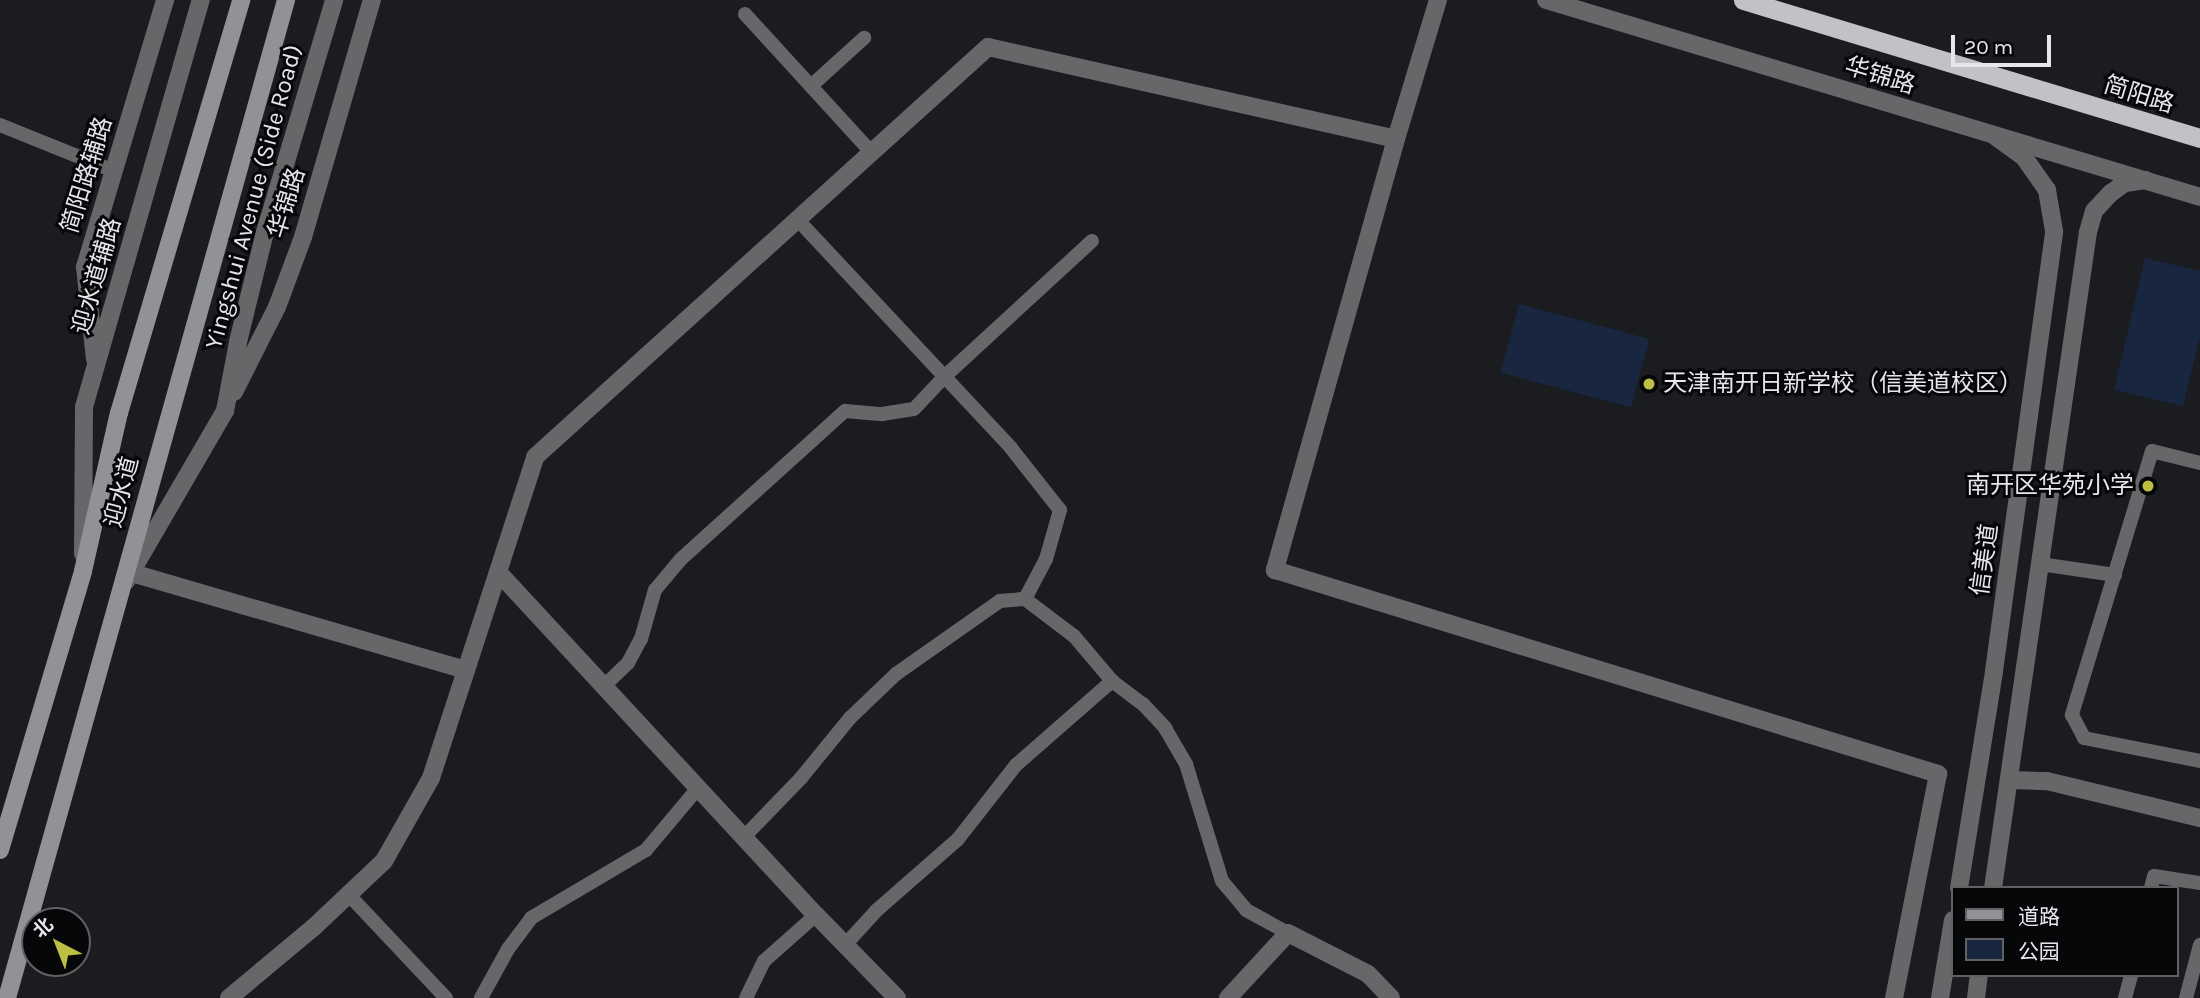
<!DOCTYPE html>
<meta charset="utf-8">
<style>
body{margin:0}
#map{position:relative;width:2200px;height:998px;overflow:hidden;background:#1a1c1f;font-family:Karla,"Noto Sans SC",sans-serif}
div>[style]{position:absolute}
.green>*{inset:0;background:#18273f;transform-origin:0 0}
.service>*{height:14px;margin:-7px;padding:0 7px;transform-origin:7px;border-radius:7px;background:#666768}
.minor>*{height:18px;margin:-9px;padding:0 9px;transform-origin:9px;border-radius:9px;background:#666768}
.tertiary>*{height:18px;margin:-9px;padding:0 9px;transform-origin:9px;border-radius:9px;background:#666768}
.secondary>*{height:18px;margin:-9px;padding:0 9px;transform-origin:9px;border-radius:9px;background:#909295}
.trunk>*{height:19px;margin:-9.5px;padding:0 9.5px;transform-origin:9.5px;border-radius:9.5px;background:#c0c2c6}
.dots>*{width:19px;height:19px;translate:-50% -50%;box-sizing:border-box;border:4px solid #060708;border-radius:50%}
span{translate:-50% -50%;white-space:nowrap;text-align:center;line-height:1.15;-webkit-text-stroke:6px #060708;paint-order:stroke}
.street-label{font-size:24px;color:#e6e7ea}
.poi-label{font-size:24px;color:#e6e7ea}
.left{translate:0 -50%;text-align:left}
.right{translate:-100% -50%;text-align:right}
.legend{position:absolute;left:1951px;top:886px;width:228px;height:91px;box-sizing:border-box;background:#060708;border:2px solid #606162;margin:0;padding:9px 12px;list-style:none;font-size:21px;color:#e6e7ea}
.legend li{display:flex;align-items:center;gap:14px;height:35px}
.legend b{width:35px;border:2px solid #606162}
.north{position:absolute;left:21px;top:907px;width:70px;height:70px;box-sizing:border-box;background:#060708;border:2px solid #606162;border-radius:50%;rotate:318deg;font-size:19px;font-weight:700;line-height:28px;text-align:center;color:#e6e7ea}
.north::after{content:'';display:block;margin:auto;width:24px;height:32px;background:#bdbf43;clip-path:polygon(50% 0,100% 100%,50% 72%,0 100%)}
.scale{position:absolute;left:1951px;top:35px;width:100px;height:32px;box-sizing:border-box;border:4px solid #e6e7ea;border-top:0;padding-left:9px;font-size:21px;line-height:24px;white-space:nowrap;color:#e6e7ea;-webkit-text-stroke:5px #060708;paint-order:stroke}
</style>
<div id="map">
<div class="green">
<div style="clip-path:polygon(2145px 258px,2200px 271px,2200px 337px,2183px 406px,2114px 390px)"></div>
<div style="left:1519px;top:304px;width:135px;height:71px;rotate:15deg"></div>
</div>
<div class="service">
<div style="left:745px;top:14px;width:187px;rotate:47.6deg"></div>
<div style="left:811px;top:86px;width:72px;rotate:-42.2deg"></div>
<div style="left:0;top:125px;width:123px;rotate:22deg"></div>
<div style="left:797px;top:219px;width:313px;rotate:46.9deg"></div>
<div style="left:1011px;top:448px;width:79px;rotate:51.7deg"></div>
<div style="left:1060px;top:510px;width:51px;rotate:105.9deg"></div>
<div style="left:1046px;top:559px;width:45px;rotate:117.7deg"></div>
<div style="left:1025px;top:599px;width:61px;rotate:37.1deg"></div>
<div style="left:1074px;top:636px;width:59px;rotate:49.8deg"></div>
<div style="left:1112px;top:681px;width:39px;rotate:37deg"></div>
<div style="left:1143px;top:704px;width:33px;rotate:47deg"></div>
<div style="left:1165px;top:728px;width:42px;rotate:59.7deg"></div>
<div style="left:1186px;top:764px;width:122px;rotate:72.9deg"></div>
<div style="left:1222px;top:881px;width:38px;rotate:50deg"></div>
<div style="left:1246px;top:910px;width:48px;rotate:28.7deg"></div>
<div style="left:2200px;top:463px;width:49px;rotate:-166deg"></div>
<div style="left:2152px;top:451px;width:276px;rotate:106.9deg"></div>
<div style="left:2072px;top:715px;width:26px;rotate:62deg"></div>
<div style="left:2084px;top:738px;width:118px;rotate:11.2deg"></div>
<div style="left:2040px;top:564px;width:76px;rotate:8.3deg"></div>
<div style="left:603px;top:687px;width:35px;rotate:-44deg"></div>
<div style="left:628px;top:663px;width:27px;rotate:-62deg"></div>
<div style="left:641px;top:639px;width:51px;rotate:-74.1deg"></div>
<div style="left:655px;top:590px;width:40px;rotate:-50deg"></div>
<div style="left:681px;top:559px;width:221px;rotate:-42.1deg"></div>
<div style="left:845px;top:411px;width:37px;rotate:5deg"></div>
<div style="left:882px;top:414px;width:32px;rotate:-9deg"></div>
<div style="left:914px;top:409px;width:44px;rotate:-46.8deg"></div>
<div style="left:944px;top:377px;width:201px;rotate:-42.6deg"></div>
<div style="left:744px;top:837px;width:82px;rotate:-46deg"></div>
<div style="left:801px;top:778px;width:77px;rotate:-50.8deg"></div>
<div style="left:850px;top:718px;width:64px;rotate:-43.7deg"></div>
<div style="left:896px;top:674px;width:127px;rotate:-35.1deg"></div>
<div style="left:1000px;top:601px;width:25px;rotate:-5deg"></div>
<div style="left:2151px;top:888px;width:12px;rotate:-76deg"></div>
<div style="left:2154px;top:876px;width:47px;rotate:8.7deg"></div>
<div style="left:348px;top:894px;width:143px;rotate:46.7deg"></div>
<div style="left:845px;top:945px;width:47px;rotate:-47.6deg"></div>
<div style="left:877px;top:910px;width:108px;rotate:-41.2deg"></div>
<div style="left:958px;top:839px;width:94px;rotate:-51.9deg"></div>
<div style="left:1016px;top:765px;width:128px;rotate:-41.2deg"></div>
<div style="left:481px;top:998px;width:56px;rotate:-61.1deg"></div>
<div style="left:508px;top:949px;width:39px;rotate:-53deg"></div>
<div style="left:531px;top:918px;width:134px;rotate:-30.6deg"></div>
<div style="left:646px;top:850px;width:81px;rotate:-50deg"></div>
<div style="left:746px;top:998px;width:41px;rotate:-64.1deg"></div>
<div style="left:764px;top:961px;width:69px;rotate:-41.5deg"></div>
<div style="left:2125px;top:998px;width:24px;rotate:-75deg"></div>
<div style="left:2186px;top:998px;width:55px;rotate:-75.2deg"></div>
</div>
<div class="minor">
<div style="left:1396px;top:139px;width:145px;rotate:-73.2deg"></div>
<div style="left:498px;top:572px;width:468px;rotate:47.2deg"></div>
<div style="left:816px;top:915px;width:116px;rotate:45.7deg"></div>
<div style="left:132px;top:573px;width:348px;rotate:16.2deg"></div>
<div style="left:2011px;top:780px;width:36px;rotate:2deg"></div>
<div style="left:2047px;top:781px;width:157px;rotate:13.6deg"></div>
<div style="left:229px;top:998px;width:111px;rotate:-39.9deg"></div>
<div style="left:314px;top:927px;width:96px;rotate:-43.3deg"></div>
<div style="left:384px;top:861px;width:95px;rotate:-60.5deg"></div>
<div style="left:431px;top:778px;width:337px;rotate:-72deg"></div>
<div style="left:535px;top:457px;width:611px;rotate:-42.15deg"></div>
<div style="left:988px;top:47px;width:418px;rotate:12.7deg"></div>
<div style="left:1396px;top:139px;width:448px;rotate:105.7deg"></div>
<div style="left:1275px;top:570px;width:694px;rotate:17.1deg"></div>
<div style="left:1938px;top:774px;width:228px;rotate:101.1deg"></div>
<div style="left:1228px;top:998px;width:88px;rotate:-47.3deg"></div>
<div style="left:1288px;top:933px;width:90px;rotate:27.1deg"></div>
<div style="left:1368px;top:974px;width:33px;rotate:46deg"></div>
</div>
<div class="tertiary">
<div style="left:1546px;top:0;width:683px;rotate:16.76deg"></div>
<div style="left:95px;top:359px;width:93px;rotate:-96.2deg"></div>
<div style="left:85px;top:267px;width:279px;rotate:-73.3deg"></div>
<div style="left:234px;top:392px;width:95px;rotate:-63.2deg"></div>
<div style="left:277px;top:307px;width:75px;rotate:-69.6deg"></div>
<div style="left:303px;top:237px;width:247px;rotate:-73.8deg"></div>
<div style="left:83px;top:554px;width:147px;rotate:-89.6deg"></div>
<div style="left:84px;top:407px;width:423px;rotate:-74deg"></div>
<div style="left:126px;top:581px;width:197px;rotate:-59.8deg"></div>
<div style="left:225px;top:411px;width:70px;rotate:-79.3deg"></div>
<div style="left:238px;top:342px;width:113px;rotate:-76.2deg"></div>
<div style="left:265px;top:232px;width:242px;rotate:-73.4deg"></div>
<div style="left:1959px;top:888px;width:220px;rotate:-80.8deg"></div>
<div style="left:1994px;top:671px;width:444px;rotate:-82.2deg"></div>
<div style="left:2054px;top:231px;width:42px;rotate:-99.7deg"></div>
<div style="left:2047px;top:190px;width:39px;rotate:-125deg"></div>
<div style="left:2025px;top:158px;width:37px;rotate:-144deg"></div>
<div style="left:1993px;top:888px;width:663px;rotate:-81.76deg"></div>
<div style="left:2088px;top:232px;width:22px;rotate:-74deg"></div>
<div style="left:2094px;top:211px;width:25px;rotate:-47deg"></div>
<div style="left:2111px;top:193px;width:17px;rotate:-36deg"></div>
<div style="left:2125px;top:183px;width:21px;rotate:-8deg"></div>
<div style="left:1940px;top:998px;width:79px;rotate:-80.5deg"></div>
<div style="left:1976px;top:998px;width:23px;rotate:-83deg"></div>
</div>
<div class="secondary">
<div style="left:0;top:850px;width:291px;rotate:-73.4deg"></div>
<div style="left:83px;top:571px;width:162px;rotate:-77.2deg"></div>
<div style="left:119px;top:413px;width:431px;rotate:-73.5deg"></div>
<div style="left:7px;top:998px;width:1036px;rotate:-74.38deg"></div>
</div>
<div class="trunk">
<div style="left:1743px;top:0;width:477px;rotate:16.8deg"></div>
</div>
<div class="dots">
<div style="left:1649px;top:384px;background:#bdbf43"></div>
<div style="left:2148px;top:486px;background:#bdbf43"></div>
</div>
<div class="street-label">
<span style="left:1880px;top:76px;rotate:17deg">华锦路</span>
<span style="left:2139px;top:95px;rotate:17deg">简阳路</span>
<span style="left:87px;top:175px;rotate:-73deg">简阳路辅路</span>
<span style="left:254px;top:197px;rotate:-75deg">Yingshui Avenue (Side Road)</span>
<span style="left:287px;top:203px;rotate:-73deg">华锦路</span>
<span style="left:97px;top:276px;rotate:-74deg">迎水道辅路</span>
<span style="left:122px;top:492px;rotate:-75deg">迎水道</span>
<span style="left:1985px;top:560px;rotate:-82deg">信美道</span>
</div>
<div class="poi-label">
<span class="left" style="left:1663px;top:384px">天津南开日新学校（信美道校区）</span>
<span class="right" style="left:2134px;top:486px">南开区华苑小学</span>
</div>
<ul class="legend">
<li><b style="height:9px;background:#909295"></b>道路</li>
<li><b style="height:19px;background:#18273f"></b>公园</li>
</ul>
<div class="north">北</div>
<div class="scale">20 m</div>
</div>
